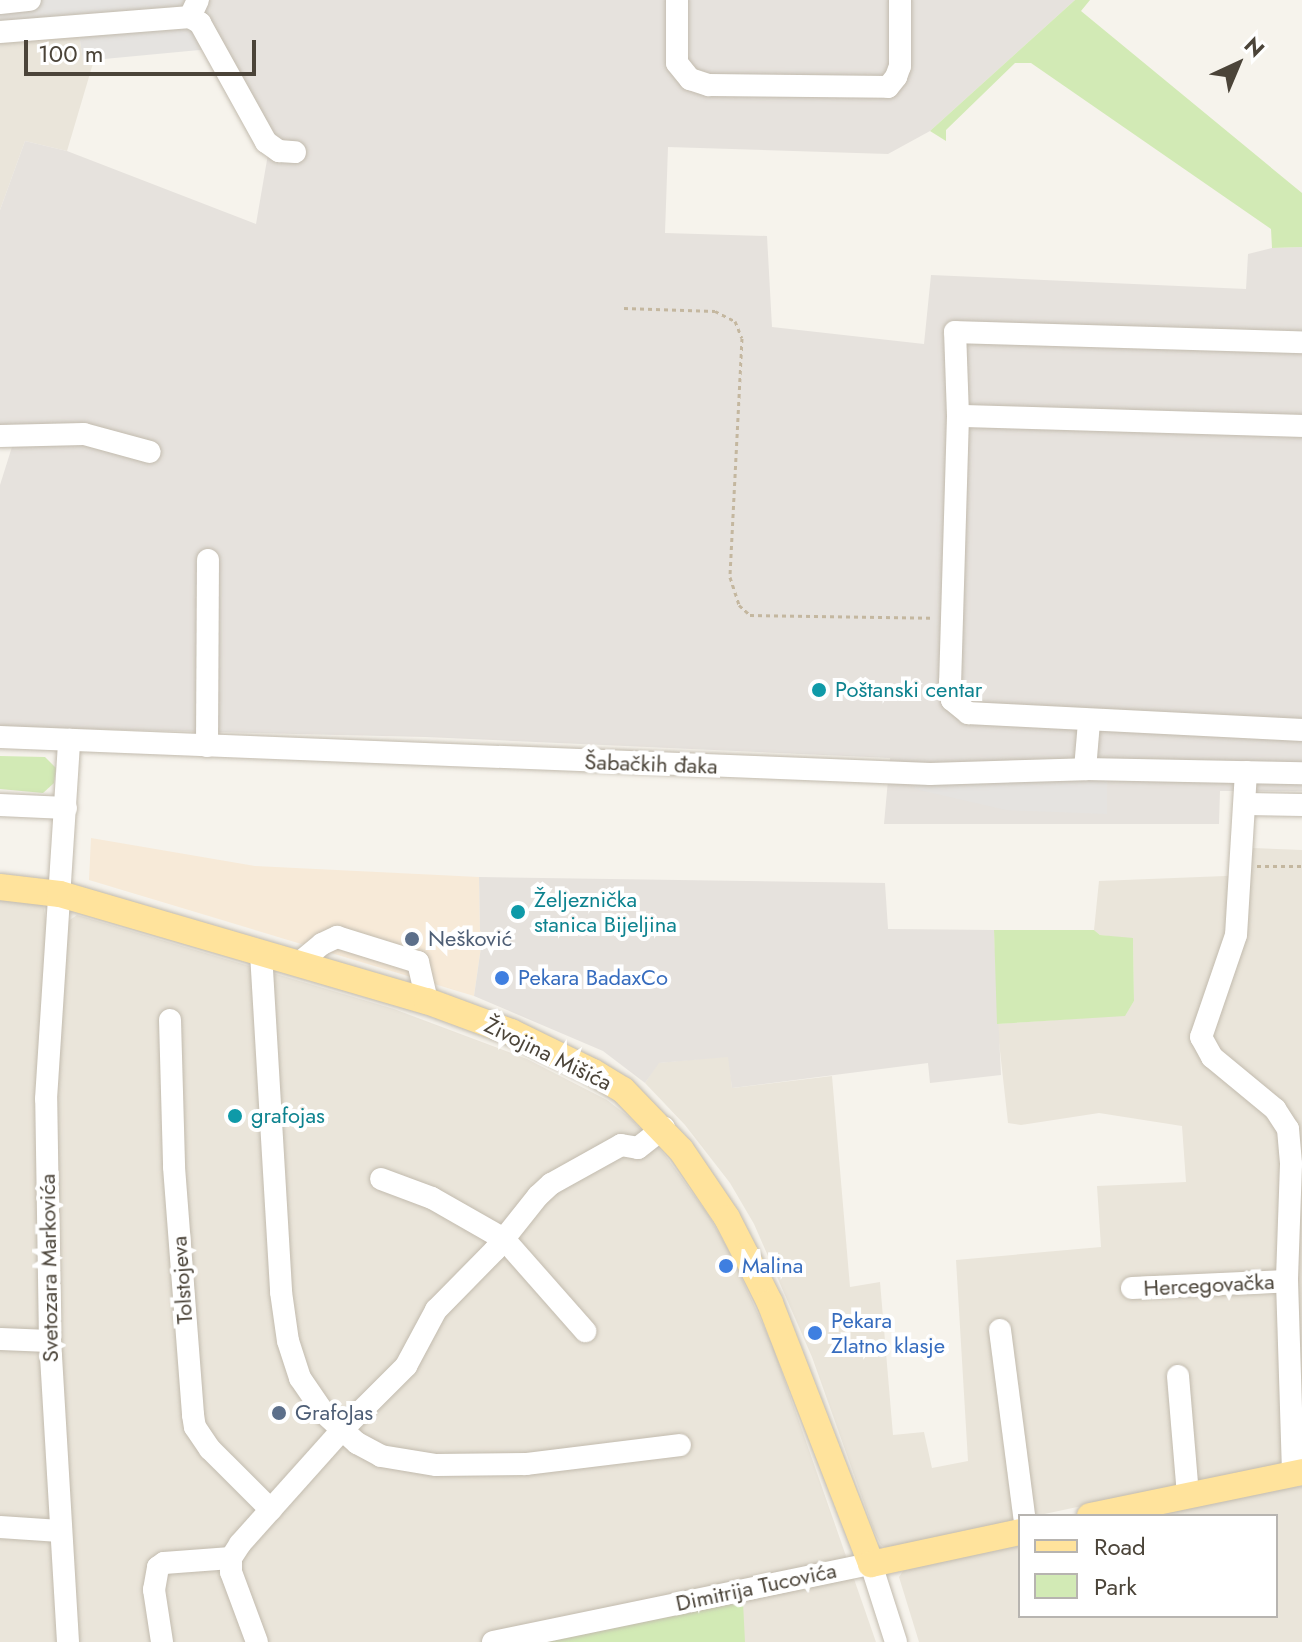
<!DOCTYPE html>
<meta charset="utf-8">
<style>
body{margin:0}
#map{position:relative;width:1302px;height:1642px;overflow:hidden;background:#f6f3ec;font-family:Jost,sans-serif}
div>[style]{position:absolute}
.residential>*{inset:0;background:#eae5da}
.commercial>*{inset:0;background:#f7ead8}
.industrial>*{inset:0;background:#e6e2dd}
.green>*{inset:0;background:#d2eab5}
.parking>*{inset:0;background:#e5e3e0}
.path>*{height:3px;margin-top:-1.5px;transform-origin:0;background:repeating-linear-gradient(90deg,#c4b79f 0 4px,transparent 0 8px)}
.roads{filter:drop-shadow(0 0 2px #c2bbae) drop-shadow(0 0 2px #c2bbae)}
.minor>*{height:22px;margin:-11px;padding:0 11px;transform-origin:11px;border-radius:11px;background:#fff}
.major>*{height:26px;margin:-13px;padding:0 13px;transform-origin:13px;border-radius:13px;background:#ffe39c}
.dots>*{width:22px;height:22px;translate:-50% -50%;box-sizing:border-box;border:4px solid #fff;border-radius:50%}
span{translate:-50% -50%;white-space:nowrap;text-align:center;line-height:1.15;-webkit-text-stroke:8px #fff;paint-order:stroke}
.culture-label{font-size:22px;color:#0d838f}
.left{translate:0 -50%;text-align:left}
.street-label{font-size:22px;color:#4b4439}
.service-label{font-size:22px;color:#4e5e75}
.shop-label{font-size:22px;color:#366cbe}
.legend{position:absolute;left:1018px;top:1514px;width:260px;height:104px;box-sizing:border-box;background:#fff;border:2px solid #b7b4b0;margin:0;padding:10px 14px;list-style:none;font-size:24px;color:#4b4439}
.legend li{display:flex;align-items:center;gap:16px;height:40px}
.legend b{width:40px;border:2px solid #b7b4b0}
.north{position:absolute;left:1198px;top:24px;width:80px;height:80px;-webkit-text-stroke:6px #fff;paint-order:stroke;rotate:44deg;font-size:22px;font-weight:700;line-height:32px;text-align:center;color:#4b4439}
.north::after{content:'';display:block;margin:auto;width:28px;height:36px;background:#4b4439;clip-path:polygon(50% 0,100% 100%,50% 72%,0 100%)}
.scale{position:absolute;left:24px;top:40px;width:232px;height:36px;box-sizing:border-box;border:4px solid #4b4439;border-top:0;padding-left:10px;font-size:24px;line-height:28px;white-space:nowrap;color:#4b4439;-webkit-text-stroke:6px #fff;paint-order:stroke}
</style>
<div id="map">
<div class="residential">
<div style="clip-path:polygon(77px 20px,83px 61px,94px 60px,67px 151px,25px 141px,0 210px,0 29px)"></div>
<div style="clip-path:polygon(1253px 848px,1302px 850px,1302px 1459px,1035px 1516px,1020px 1516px,1020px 1519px,888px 1549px,881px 1545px,874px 1531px,812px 1357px,754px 1224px,730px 1183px,685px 1125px,645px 1083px,658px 1063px,729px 1056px,732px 1088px,832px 1076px,850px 1287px,880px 1282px,893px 1435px,924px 1432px,932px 1468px,968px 1461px,956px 1260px,1101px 1247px,1097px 1186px,1186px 1182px,1182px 1126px,1099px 1113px,1021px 1125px,1008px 1123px,997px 1024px,1125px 1015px,1134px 1001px,1133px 939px,1100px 935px,1094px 930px,1099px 881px,1250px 875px)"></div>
<div style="clip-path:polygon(0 900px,43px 904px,46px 920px,67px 922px,77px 915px,394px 1009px,527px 1059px,607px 1100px,629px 1117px,665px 1155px,709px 1216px,730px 1253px,772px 1344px,876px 1642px,0 1642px)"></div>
<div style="clip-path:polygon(1302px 1486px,1302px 1642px,919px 1642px,899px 1577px,903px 1571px,1020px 1540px,1020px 1616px,1276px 1616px,1276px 1516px,1107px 1516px)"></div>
</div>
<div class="commercial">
<div style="clip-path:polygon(91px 838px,255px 866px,479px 877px,480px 931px,483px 933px,474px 996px,89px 880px)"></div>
</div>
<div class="industrial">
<div style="clip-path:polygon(209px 0,1075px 0,930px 131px,888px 154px,668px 147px,665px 233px,767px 236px,772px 327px,924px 344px,931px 275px,1246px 289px,1248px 254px,1272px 248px,1302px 247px,1302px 791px,1220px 791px,1219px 824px,884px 824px,890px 758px,425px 737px,0 727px,0 485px,16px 434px,0 428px,0 210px,25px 141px,67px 151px,256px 224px,268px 154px,210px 49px)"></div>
<div style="clip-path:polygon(479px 877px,885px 883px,888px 929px,994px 930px,1001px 1075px,930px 1083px,928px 1063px,732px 1088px,728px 1057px,659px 1063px,645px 1083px,603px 1051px,474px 996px,483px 933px,480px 931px)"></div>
</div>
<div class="green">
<div style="clip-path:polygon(1075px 0,1090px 0,1081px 11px,1302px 193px,1302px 247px,1272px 248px,1271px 229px,1031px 63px,1015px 63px,946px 130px,946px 141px,930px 131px)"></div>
<div style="clip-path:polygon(0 756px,45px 757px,56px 768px,54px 783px,43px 793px,0 789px)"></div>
<div style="clip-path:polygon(994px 930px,1094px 930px,1100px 935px,1133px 938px,1134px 1001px,1125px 1016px,997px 1024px)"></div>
<div style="clip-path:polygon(743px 1602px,745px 1642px,543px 1642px)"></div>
</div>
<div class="parking">
<div style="clip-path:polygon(0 0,209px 0,210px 49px,83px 61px,77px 20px,0 29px)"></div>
<div style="clip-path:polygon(1107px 779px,1107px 814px,1006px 810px,915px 789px,914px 781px)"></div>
</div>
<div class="path">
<div style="left:624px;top:308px;width:91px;rotate:1.9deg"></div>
<div style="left:715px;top:311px;width:22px;rotate:27deg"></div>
<div style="left:735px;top:321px;width:18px;rotate:68deg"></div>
<div style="left:742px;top:338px;width:239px;rotate:92.9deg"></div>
<div style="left:730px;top:577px;width:29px;rotate:72deg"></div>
<div style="left:739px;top:605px;width:15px;rotate:42deg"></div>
<div style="left:750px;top:615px;width:182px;rotate:0.9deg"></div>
<div style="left:1257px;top:866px;width:45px"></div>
</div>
<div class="roads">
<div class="minor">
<div style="left:677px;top:0;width:63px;rotate:90deg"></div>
<div style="left:677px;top:63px;width:21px;rotate:51deg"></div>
<div style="left:690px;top:79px;width:20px;rotate:18deg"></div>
<div style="left:709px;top:85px;width:179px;rotate:0.6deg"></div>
<div style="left:888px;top:87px;width:13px;rotate:-51deg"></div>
<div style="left:896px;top:77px;width:12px;rotate:-70deg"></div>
<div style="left:900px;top:66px;width:66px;rotate:-90deg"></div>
<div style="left:0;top:3px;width:30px;rotate:-6deg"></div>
<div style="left:190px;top:17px;width:19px;rotate:-65deg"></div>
<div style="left:0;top:32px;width:191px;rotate:-4.5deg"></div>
<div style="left:190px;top:17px;width:12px;rotate:31deg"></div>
<div style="left:200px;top:23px;width:136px;rotate:61deg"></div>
<div style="left:266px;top:142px;width:16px;rotate:35deg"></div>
<div style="left:279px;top:151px;width:16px;rotate:4deg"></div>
<div style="left:958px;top:416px;width:84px;rotate:-92deg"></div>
<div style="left:955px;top:332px;width:347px;rotate:1.7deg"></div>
<div style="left:1302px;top:426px;width:344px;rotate:-178.3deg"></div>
<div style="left:958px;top:416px;width:266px;rotate:91.7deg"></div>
<div style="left:950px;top:682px;width:18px;rotate:84deg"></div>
<div style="left:952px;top:700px;width:21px;rotate:39deg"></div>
<div style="left:968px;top:713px;width:334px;rotate:2.9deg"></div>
<div style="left:0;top:436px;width:84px;rotate:-1.4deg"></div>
<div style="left:84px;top:434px;width:68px;rotate:15.3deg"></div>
<div style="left:0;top:737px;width:931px;rotate:2.28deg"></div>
<div style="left:930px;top:774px;width:155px;rotate:-1.8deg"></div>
<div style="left:1085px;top:769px;width:217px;rotate:1.1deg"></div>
<div style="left:207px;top:746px;width:186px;rotate:-89.7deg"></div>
<div style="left:1085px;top:769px;width:47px;rotate:-85.1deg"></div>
<div style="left:1246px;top:772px;width:163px;rotate:93.5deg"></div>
<div style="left:1236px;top:935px;width:108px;rotate:108.9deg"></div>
<div style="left:1201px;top:1037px;width:23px;rotate:61deg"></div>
<div style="left:1212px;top:1057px;width:82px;rotate:39.5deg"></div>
<div style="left:1275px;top:1109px;width:24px;rotate:57deg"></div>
<div style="left:1288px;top:1129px;width:35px;rotate:85deg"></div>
<div style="left:1291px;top:1164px;width:117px;rotate:92deg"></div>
<div style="left:1287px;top:1281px;width:193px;rotate:88.2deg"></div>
<div style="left:1246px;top:804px;width:56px;rotate:1deg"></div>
<div style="left:0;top:805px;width:66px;rotate:2.6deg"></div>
<div style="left:261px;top:953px;width:340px;rotate:86.6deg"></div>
<div style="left:281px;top:1292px;width:49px;rotate:81.9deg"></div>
<div style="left:288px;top:1341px;width:39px;rotate:72deg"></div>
<div style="left:300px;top:1378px;width:42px;rotate:55.6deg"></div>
<div style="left:324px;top:1413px;width:45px;rotate:42.3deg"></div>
<div style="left:357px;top:1443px;width:27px;rotate:28deg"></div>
<div style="left:381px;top:1456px;width:56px;rotate:9.3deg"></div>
<div style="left:436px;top:1465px;width:90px;rotate:-0.6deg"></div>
<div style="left:526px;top:1464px;width:155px;rotate:-7deg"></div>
<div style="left:298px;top:964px;width:31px;rotate:-40deg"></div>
<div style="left:322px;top:944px;width:17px;rotate:-25deg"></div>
<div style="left:337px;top:937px;width:85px;rotate:17.2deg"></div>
<div style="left:418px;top:962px;width:40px;rotate:77deg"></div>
<div style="left:170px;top:1020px;width:147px;rotate:88.4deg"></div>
<div style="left:174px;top:1167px;width:249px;rotate:85.6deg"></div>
<div style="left:193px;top:1415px;width:12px;rotate:81deg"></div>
<div style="left:195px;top:1427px;width:27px;rotate:56deg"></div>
<div style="left:210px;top:1449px;width:86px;rotate:45deg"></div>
<div style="left:381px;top:1179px;width:54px;rotate:20.4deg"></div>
<div style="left:432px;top:1198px;width:83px;rotate:29.7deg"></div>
<div style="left:504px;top:1239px;width:123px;rotate:48.6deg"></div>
<div style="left:1132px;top:1288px;width:155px;rotate:-2.6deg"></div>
<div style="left:1000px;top:1330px;width:188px;rotate:82.6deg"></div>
<div style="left:0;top:1339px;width:50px;rotate:2.3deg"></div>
<div style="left:1178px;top:1376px;width:118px;rotate:85.2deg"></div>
<div style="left:0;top:1527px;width:60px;rotate:3.8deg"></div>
<div style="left:68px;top:1642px;width:302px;rotate:-93.4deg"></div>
<div style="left:50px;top:1341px;width:242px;rotate:-90.9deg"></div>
<div style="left:46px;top:1099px;width:360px;rotate:-86.3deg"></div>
<div style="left:162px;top:1642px;width:53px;rotate:-98.7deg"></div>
<div style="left:154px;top:1590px;width:23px;rotate:-80deg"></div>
<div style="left:158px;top:1567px;width:7px;rotate:-34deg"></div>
<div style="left:164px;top:1563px;width:67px;rotate:-4.3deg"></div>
<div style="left:257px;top:1642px;width:75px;rotate:-110.4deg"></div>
<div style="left:231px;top:1572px;width:14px;rotate:-90deg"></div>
<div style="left:231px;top:1558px;width:17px;rotate:-57deg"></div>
<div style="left:240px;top:1544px;width:153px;rotate:-48.2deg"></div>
<div style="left:342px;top:1430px;width:91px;rotate:-45deg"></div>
<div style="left:406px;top:1366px;width:64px;rotate:-61.8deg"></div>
<div style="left:436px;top:1310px;width:84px;rotate:-45.5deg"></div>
<div style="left:495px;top:1250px;width:69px;rotate:-51.5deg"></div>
<div style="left:538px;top:1196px;width:18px;rotate:-43deg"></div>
<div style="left:551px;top:1184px;width:80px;rotate:-29.1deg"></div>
<div style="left:621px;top:1145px;width:17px;rotate:10deg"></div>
<div style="left:638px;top:1148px;width:33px;rotate:-38deg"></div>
<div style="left:493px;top:1642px;width:386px;rotate:-11.7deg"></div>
<div style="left:871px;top:1564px;width:82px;rotate:72.2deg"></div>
</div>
<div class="major">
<div style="left:0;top:887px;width:60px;rotate:6.7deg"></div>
<div style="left:60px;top:894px;width:382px;rotate:16.3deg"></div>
<div style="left:427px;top:1001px;width:90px;rotate:20.3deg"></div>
<div style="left:511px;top:1032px;width:91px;rotate:26deg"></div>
<div style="left:593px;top:1072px;width:35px;rotate:31deg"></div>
<div style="left:623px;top:1090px;width:83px;rotate:46deg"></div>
<div style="left:681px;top:1150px;width:82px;rotate:55.9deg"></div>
<div style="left:727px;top:1218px;width:42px;rotate:62.8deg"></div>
<div style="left:746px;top:1255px;width:54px;rotate:63.4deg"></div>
<div style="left:770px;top:1303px;width:280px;rotate:68.8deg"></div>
<div style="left:871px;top:1564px;width:152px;rotate:-12.1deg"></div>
<div style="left:1090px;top:1516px;width:217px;rotate:-11.7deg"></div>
</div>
</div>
<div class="dots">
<div style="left:819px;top:690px;background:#0f9aa8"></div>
<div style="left:518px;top:912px;background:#0f9aa8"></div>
<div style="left:412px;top:939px;background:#5c6f8a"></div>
<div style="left:502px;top:978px;background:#3f7fe0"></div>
<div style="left:235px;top:1116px;background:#0f9aa8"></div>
<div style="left:726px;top:1266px;background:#3f7fe0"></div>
<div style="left:815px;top:1333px;background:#3f7fe0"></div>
<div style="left:279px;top:1413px;background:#5c6f8a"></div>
</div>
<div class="culture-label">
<span class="left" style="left:835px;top:690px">Poštanski centar</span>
<span class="left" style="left:534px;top:912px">Željeznička<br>stanica Bijeljina</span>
<span class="left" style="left:251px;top:1116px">grafojas</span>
</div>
<div class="street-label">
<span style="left:651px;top:764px;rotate:2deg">Šabačkih đaka</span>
<span style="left:548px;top:1054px;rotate:26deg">Živojina Mišića</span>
<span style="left:49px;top:1268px;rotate:-91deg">Svetozara Markovića</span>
<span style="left:182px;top:1280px;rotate:-94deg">Tolstojeva</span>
<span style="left:1209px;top:1285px;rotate:-3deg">Hercegovačka</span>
<span style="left:756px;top:1587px;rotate:-12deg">Dimitrija Tucovića</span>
</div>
<div class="service-label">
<span class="left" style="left:428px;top:939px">Nešković</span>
<span class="left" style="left:295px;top:1413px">GrafoJas</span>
</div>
<div class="shop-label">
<span class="left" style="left:518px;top:978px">Pekara BadaxCo</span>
<span class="left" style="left:742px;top:1266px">Malina</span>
<span class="left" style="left:831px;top:1333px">Pekara<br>Zlatno klasje</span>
</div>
<ul class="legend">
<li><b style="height:10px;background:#ffe39c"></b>Road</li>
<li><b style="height:22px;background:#d2eab5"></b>Park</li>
</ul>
<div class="north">N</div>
<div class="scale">100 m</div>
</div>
